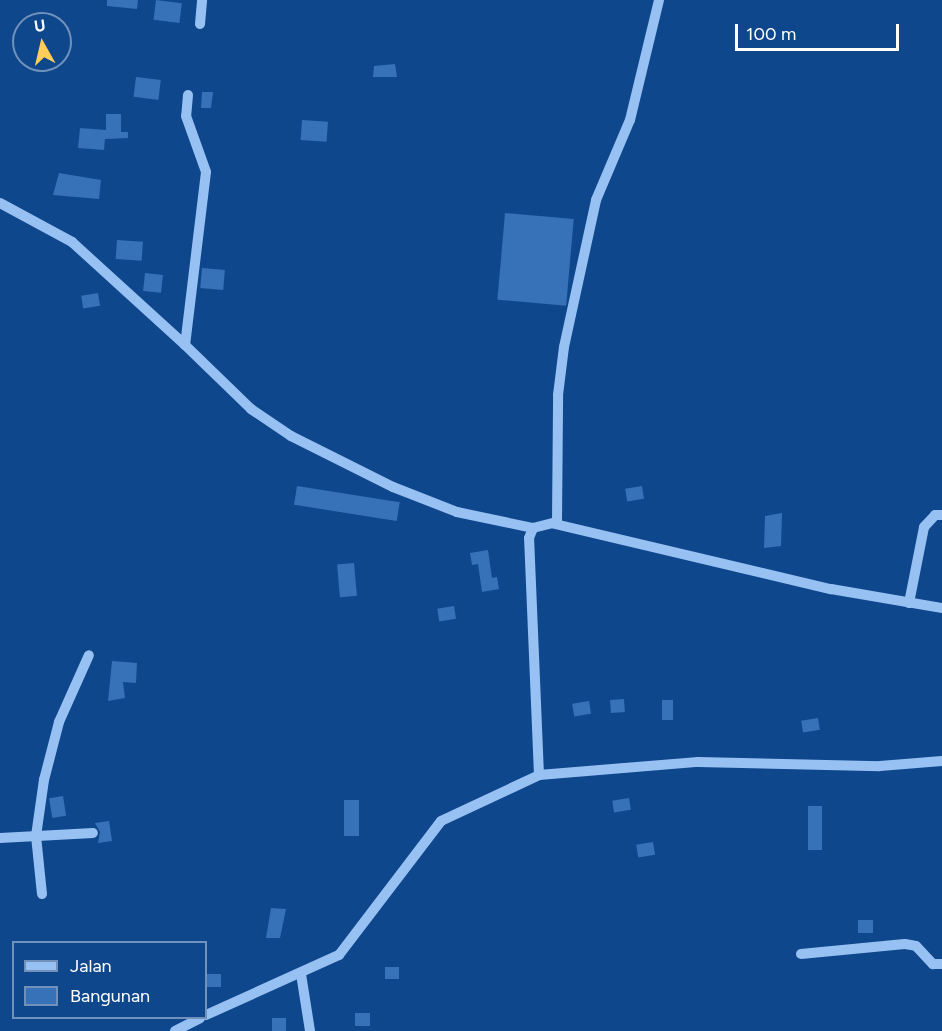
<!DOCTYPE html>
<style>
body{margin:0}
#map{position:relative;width:942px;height:1031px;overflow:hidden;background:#0f478d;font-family:Figtree,sans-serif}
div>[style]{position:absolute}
.building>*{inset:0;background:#3771b7;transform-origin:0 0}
.minor>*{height:10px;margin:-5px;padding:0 5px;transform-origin:5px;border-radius:5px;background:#97c1f3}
span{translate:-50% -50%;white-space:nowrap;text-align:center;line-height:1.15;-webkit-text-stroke:4.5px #0f478d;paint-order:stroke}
.legend{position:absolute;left:12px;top:941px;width:195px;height:78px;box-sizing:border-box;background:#0f478d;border:2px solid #6f91bb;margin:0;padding:8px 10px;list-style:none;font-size:18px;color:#fff}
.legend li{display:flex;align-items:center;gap:12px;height:30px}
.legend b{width:30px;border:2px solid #6f91bb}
.north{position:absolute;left:12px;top:12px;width:60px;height:60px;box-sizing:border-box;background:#0f478d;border:2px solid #6f91bb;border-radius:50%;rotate:352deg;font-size:16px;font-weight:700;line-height:24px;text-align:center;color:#fff}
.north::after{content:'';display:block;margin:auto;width:21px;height:27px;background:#ffcd58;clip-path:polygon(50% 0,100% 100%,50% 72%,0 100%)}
.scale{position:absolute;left:735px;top:24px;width:164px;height:27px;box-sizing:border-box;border:3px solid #fff;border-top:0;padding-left:8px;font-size:18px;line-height:21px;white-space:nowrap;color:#fff;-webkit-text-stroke:4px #0f478d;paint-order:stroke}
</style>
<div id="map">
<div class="building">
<div style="clip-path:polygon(107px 0,138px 0,137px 9px,107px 6px)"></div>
<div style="left:156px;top:0;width:26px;height:20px;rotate:7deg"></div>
<div style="clip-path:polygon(395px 64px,397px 77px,373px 77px,374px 66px)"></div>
<div style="left:136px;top:77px;width:25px;height:20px;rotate:7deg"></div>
<div style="clip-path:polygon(202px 92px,213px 92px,211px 108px,201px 108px)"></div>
<div style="clip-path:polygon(106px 114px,121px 114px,121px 132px,128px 132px,128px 138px,105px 139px,104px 150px,78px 148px,80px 128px,106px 130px)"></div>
<div style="left:302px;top:120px;width:26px;height:20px;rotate:4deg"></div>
<div style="clip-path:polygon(59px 173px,101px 180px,99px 199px,53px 195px)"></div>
<div style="left:505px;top:213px;width:69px;height:87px;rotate:5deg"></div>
<div style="left:117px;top:240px;width:26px;height:19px;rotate:4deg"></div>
<div style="left:202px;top:268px;width:23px;height:20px;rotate:5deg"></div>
<div style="left:145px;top:273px;width:18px;height:18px;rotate:6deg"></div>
<div style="left:98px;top:293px;width:13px;height:17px;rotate:81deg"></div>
<div style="left:297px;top:486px;width:104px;height:19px;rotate:9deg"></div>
<div style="left:642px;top:486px;width:13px;height:17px;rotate:81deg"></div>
<div style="clip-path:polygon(782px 513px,781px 546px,764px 548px,765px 516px)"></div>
<div style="clip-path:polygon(488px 550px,492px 578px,497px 577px,499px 589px,482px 592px,478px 564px,472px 565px,470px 553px)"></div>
<div style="left:354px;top:563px;width:33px;height:17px;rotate:85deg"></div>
<div style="left:454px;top:606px;width:13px;height:17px;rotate:81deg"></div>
<div style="clip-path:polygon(112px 661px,137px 663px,136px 683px,123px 682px,125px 698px,108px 701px)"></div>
<div style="left:624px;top:699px;width:13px;height:14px;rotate:86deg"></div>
<div style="left:662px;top:700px;width:11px;height:20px"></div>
<div style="left:589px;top:701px;width:13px;height:17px;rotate:81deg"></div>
<div style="left:818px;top:718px;width:12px;height:17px;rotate:81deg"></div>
<div style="left:63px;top:796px;width:20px;height:14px;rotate:81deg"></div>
<div style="left:629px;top:798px;width:12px;height:17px;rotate:81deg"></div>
<div style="left:344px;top:800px;width:15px;height:36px"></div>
<div style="left:808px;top:806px;width:14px;height:44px"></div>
<div style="clip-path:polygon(109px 821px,112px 841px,98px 843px,100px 832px,95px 823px)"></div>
<div style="left:653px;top:842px;width:13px;height:17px;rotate:81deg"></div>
<div style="clip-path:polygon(271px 908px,286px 909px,280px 938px,266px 938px)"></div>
<div style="left:858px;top:920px;width:15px;height:13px"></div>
<div style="left:385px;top:967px;width:14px;height:12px"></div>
<div style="left:207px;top:974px;width:14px;height:13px"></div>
<div style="left:355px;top:1013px;width:15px;height:13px"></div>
<div style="left:272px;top:1018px;width:14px;height:13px"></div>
</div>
<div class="minor">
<div style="left:200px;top:24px;width:24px;rotate:-85deg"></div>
<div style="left:188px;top:95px;width:21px;rotate:95deg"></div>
<div style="left:186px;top:116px;width:59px;rotate:70.3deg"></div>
<div style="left:206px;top:172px;width:174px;rotate:96.9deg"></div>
<div style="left:185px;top:345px;width:92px;rotate:44.1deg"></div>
<div style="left:251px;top:409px;width:48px;rotate:34deg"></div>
<div style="left:291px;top:436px;width:114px;rotate:26.6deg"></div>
<div style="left:393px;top:487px;width:69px;rotate:21.3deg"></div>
<div style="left:457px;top:512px;width:78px;rotate:11.9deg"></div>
<div style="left:0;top:203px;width:82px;rotate:28.4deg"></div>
<div style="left:72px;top:242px;width:153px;rotate:42.3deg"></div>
<div style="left:555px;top:524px;width:284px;rotate:13.3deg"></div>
<div style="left:831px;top:589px;width:113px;rotate:9.7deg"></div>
<div style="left:909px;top:603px;width:77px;rotate:-78.8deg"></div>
<div style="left:924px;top:527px;width:16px;rotate:-47deg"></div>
<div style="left:935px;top:515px;width:7px"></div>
<div style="left:539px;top:775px;width:160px;rotate:-4.7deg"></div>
<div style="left:698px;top:762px;width:182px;rotate:1.3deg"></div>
<div style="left:880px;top:766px;width:62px;rotate:-4.6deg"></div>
<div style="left:0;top:838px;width:93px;rotate:-3.1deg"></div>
<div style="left:42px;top:894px;width:58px;rotate:-95.9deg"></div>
<div style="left:36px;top:836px;width:57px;rotate:-81.9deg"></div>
<div style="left:44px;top:780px;width:60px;rotate:-75.5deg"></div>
<div style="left:59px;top:722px;width:73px;rotate:-65.9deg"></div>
<div style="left:801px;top:954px;width:104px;rotate:-5.5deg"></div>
<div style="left:905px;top:944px;width:11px;rotate:10deg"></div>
<div style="left:916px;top:946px;width:25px;rotate:47deg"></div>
<div style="left:933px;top:964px;width:9px"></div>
<div style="left:301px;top:974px;width:58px;rotate:81deg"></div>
<div style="left:206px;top:1015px;width:146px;rotate:-24.3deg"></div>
<div style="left:339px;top:955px;width:168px;rotate:-52.7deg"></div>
<div style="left:441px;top:821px;width:108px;rotate:-25.1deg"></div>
<div style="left:539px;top:775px;width:237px;rotate:-92.4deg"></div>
<div style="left:529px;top:538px;width:11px;rotate:-68deg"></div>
<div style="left:533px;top:528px;width:25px;rotate:-14deg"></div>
<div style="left:557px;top:522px;width:127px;rotate:-89.5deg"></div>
<div style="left:558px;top:395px;width:48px;rotate:-82.9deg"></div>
<div style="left:564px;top:347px;width:150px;rotate:-77.7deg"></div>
<div style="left:596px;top:200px;width:87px;rotate:-67deg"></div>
<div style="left:630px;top:120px;width:123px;rotate:-76.4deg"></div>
<div style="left:175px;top:1031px;width:28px;rotate:-27deg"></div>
</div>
<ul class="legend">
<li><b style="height:8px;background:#97c1f3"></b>Jalan</li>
<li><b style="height:16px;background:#3771b7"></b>Bangunan</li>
</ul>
<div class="north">U</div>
<div class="scale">100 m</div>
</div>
